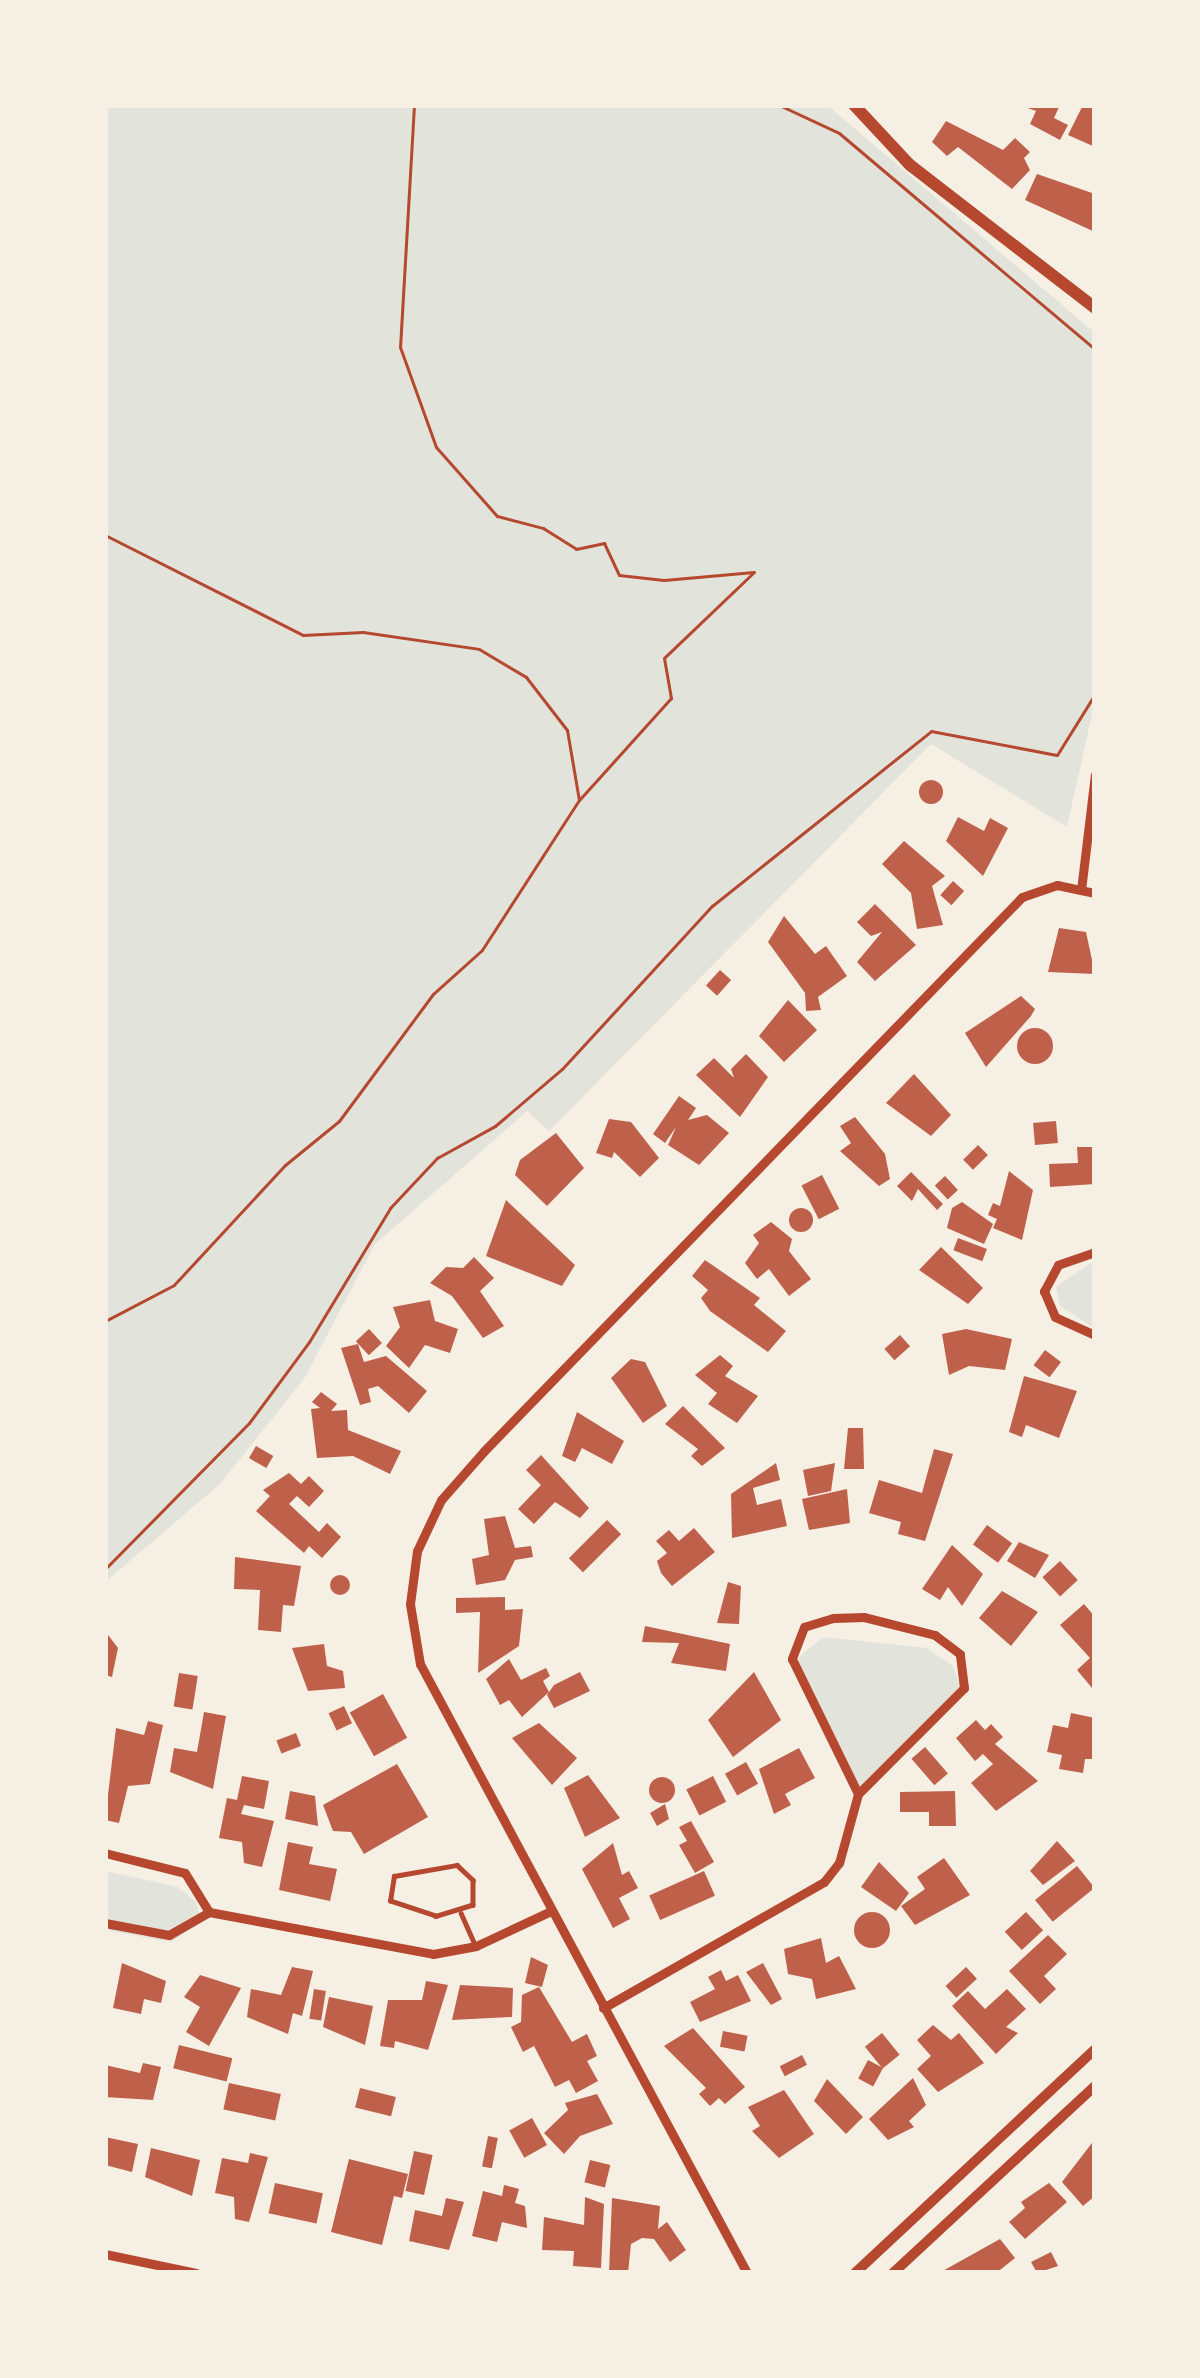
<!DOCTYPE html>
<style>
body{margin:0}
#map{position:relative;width:1200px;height:2378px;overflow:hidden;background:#f6efe4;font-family:"Noto Serif",serif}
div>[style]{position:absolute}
.green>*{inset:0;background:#e2e4dc}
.building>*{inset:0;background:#bf614a;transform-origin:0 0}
.round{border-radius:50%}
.path>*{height:3px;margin:-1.5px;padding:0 1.5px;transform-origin:1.5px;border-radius:1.5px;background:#b5482f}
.service>*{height:4.5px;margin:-2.25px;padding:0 2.25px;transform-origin:2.25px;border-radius:2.25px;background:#b5482f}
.minor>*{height:9px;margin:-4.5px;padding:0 4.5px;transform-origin:4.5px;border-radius:4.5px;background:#b5482f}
.tertiary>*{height:10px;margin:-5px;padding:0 5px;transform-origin:5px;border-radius:5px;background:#b5482f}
.secondary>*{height:12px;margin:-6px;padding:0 6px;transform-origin:6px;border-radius:6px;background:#b5482f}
span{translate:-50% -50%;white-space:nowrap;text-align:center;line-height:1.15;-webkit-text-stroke:10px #f6efe4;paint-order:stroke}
.frame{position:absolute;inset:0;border:108px solid #f6efe4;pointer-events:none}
</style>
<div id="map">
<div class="green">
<div style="clip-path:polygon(105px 105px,827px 105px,1095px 333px,1095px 701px,1067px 827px,931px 744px,549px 1131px,527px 1111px,375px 1244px,304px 1379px,220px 1484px,105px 1582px)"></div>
<div style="clip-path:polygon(1095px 1260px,1095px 1329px,1060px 1306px,1056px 1287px)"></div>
<div style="clip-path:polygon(823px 1637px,927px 1648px,953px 1666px,962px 1692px,862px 1787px,850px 1780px,803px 1684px,798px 1658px)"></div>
<div style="clip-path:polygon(105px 1871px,178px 1887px,197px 1903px,200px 1922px,171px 1942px,105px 1930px)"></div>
</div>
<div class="building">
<div style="clip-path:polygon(1019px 105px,1060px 105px,1054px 118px,1068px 125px,1060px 140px,1030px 124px,1036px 111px)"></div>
<div style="clip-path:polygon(1083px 105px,1095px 105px,1095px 147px,1068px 135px)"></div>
<div style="clip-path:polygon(946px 121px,1003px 150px,1015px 138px,1030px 152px,1024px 158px,1030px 170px,1012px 189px,958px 147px,947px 156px,932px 142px)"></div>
<div style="clip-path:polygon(1037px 174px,1095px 194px,1095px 232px,1025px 200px)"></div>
<div class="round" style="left:919px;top:780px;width:24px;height:24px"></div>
<div style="clip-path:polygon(958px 817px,984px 831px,990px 818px,1008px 828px,983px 876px,946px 841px)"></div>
<div style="clip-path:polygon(904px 841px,945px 876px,932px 886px,943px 925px,917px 929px,911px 893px,882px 864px)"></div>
<div style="left:953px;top:881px;width:15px;height:19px;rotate:42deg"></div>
<div style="clip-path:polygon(875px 904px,916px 945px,875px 981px,857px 962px,882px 932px,871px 936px,857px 922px)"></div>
<div style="clip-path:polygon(784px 916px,815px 954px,826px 946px,847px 976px,818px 997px,821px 1010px,806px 1011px,805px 993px,768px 942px)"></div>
<div style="clip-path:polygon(1059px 928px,1086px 932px,1095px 974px,1048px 972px)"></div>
<div style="left:720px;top:970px;width:15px;height:21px;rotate:42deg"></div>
<div style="clip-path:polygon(1021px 996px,1035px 1009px,1031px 1016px,986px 1067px,965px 1033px)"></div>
<div style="clip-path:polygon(788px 1000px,817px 1030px,784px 1062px,759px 1036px)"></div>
<div class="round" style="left:1017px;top:1028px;width:36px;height:36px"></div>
<div style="clip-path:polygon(746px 1054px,768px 1077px,740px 1117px,696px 1075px,714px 1058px,734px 1078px,731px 1069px)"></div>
<div style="clip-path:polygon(914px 1074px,951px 1115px,931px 1136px,886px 1103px)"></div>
<div style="clip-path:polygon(679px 1096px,696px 1108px,688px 1120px,707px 1115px,729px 1133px,699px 1165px,668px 1145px,676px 1127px,665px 1143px,653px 1134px)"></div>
<div style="clip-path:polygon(855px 1117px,885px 1154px,890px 1179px,879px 1186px,840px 1151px,851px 1143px,840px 1126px)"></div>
<div style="clip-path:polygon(609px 1119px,631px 1122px,659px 1158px,640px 1177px,614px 1152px,612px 1158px,596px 1153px)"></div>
<div style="left:1056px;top:1121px;width:22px;height:23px;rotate:85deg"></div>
<div style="clip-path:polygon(556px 1133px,584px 1168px,547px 1206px,515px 1175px,520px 1160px)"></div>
<div style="left:978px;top:1145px;width:14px;height:21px;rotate:45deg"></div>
<div style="clip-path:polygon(1077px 1147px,1095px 1147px,1095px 1184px,1050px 1187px,1049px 1164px,1078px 1163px)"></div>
<div style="clip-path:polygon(1009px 1171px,1033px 1190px,1022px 1240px,993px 1228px,997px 1219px,988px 1215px,993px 1203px,1000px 1206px)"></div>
<div style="clip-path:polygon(911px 1172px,943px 1204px,937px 1210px,918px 1189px,912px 1201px,897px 1186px)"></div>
<div style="left:822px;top:1175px;width:38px;height:23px;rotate:63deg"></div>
<div style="left:945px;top:1176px;width:19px;height:14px;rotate:47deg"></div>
<div style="clip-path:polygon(506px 1200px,575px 1265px,562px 1286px,486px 1256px)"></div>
<div style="clip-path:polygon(962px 1202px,993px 1224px,984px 1244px,947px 1228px,952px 1208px)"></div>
<div class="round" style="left:789px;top:1208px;width:24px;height:24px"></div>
<div style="clip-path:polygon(771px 1222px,792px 1239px,789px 1251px,811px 1279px,789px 1296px,769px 1269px,757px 1279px,745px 1263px,759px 1243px,753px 1235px)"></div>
<div style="left:958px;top:1238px;width:31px;height:13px;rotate:21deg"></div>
<div style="clip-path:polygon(941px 1247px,983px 1288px,968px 1304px,919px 1270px)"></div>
<div style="clip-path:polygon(474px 1257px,494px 1278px,480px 1291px,504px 1326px,483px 1338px,452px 1296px,430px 1283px,446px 1267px,463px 1268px)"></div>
<div style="clip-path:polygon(705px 1260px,760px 1298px,754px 1305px,786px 1331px,768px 1352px,710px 1311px,701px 1298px,708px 1290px,692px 1276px)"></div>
<div style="clip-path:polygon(430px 1300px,435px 1321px,458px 1329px,450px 1353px,425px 1345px,409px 1368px,386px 1346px,400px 1327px,393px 1307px)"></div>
<div style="left:369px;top:1329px;width:19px;height:18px;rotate:47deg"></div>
<div style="clip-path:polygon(966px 1329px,1012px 1339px,1005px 1370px,969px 1366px,949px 1375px,942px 1334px)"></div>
<div style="left:900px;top:1335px;width:15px;height:21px;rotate:48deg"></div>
<div style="clip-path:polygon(358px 1344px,364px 1362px,386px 1356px,427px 1391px,409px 1413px,378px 1386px,368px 1389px,371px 1402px,360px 1405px,341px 1348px)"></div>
<div style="left:1045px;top:1350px;width:20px;height:19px;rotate:37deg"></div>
<div style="clip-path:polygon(720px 1355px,733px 1366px,725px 1376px,758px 1396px,737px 1423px,708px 1404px,717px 1393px,695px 1375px)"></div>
<div style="clip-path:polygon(631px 1359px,645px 1362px,667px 1406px,643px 1423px,611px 1378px)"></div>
<div style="clip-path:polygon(1024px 1376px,1077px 1391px,1059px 1438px,1026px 1425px,1022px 1437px,1009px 1432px)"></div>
<div style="clip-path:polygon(321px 1392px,337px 1404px,331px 1411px,347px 1410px,348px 1430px,401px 1451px,390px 1474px,353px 1456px,317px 1458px,311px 1409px,320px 1408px,312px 1402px)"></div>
<div style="clip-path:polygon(683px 1406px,725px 1448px,702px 1466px,691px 1456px,698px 1449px,665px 1424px)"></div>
<div style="clip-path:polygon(577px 1412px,624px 1441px,612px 1464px,582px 1448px,575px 1462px,562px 1456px)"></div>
<div style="clip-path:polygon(848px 1428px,863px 1428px,864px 1469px,844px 1469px)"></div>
<div style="left:256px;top:1446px;width:20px;height:14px;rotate:30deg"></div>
<div style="clip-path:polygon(934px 1449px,953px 1454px,925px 1541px,898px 1534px,901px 1522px,869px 1513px,879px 1480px,922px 1493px)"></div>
<div style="clip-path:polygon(541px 1455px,589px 1508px,580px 1518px,555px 1502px,534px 1524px,518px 1509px,541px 1485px,526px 1470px)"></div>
<div style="clip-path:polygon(776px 1463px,780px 1480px,753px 1488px,757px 1505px,781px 1499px,787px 1526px,732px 1538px,731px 1494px)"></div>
<div style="clip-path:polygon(835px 1463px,831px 1491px,808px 1496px,803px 1470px)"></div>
<div style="clip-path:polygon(289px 1473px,301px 1484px,309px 1476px,324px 1491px,309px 1507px,297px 1496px,289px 1504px,319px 1532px,327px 1523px,341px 1537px,322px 1558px,309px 1546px,304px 1553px,256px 1511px,270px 1496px,263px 1490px)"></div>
<div style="clip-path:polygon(847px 1489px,850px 1523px,809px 1530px,802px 1499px)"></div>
<div style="clip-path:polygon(505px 1516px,515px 1548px,531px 1546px,533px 1557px,515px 1560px,505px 1580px,476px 1585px,472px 1559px,489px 1555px,484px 1519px)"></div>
<div style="left:607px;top:1520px;width:20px;height:54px;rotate:45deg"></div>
<div style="left:987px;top:1525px;width:31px;height:24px;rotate:36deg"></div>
<div style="clip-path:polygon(694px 1528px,715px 1552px,672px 1586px,661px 1573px,657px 1561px,667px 1553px,656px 1541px,669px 1530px,679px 1541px)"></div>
<div style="clip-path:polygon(1019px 1542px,1049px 1555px,1035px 1578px,1007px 1561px)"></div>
<div style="clip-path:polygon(952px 1545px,983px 1574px,962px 1606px,948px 1587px,940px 1600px,922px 1589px)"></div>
<div style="clip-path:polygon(235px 1557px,301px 1566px,294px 1606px,283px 1605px,281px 1632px,258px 1630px,260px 1590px,234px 1589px)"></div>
<div style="left:1060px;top:1561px;width:26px;height:24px;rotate:47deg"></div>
<div class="round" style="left:330px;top:1575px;width:20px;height:20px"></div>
<div style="clip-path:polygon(728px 1582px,741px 1586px,739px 1624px,717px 1623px)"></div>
<div style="clip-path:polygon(1002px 1591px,1038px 1612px,1011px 1646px,979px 1618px)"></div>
<div style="clip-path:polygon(505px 1597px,505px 1610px,523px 1609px,519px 1646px,478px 1673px,480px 1612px,456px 1613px,456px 1598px)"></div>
<div style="clip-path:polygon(1084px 1604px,1095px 1617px,1092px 1688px,1077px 1670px,1090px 1658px,1060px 1625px)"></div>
<div style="clip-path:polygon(645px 1626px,730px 1644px,726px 1671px,671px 1663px,679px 1643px,642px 1642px)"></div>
<div style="clip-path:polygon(105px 1631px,118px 1648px,112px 1677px,105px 1675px)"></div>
<div style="clip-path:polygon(324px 1644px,327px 1666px,343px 1671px,345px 1688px,308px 1691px,292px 1648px)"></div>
<div style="clip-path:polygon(509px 1659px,521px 1680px,546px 1668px,550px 1676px,543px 1681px,549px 1692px,522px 1717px,509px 1700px,500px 1705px,486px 1679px)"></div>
<div style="clip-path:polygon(580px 1672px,590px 1691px,554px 1708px,547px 1695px,554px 1685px)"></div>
<div style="clip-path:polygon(754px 1672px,781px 1720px,733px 1757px,708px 1720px)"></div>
<div style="left:179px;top:1673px;width:19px;height:34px;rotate:9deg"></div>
<div style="left:383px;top:1694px;width:50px;height:38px;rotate:61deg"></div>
<div style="left:344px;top:1706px;width:19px;height:17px;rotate:65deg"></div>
<div style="clip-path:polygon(204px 1712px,226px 1716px,213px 1789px,170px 1772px,174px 1748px,197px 1752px)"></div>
<div style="clip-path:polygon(1071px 1713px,1095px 1718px,1095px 1759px,1085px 1759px,1083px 1773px,1059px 1769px,1062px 1755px,1047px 1752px,1053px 1725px,1068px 1728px)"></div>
<div style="clip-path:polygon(976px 1720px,985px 1730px,991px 1724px,1003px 1737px,995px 1744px,1038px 1781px,996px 1811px,971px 1783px,993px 1764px,983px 1754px,975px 1761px,956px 1738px)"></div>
<div style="clip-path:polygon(148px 1721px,163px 1725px,150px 1784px,128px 1786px,119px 1823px,105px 1820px,116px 1728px,144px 1735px)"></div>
<div style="clip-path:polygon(539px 1723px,577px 1758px,552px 1785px,512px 1738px)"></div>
<div style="left:296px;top:1733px;width:14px;height:21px;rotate:69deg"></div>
<div style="left:925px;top:1747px;width:35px;height:18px;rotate:49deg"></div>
<div style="clip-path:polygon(799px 1748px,815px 1778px,785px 1794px,791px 1805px,774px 1814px,759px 1769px)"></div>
<div style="left:746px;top:1762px;width:25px;height:24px;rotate:61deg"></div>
<div style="clip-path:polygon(397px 1764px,428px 1817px,364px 1854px,351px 1832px,333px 1831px,323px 1805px)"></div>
<div style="clip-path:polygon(588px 1775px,620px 1818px,585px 1837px,564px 1788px)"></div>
<div style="clip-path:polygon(242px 1776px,269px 1781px,264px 1809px,244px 1805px,241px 1814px,274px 1821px,262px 1867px,244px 1863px,242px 1842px,219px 1838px,227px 1798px,237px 1800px)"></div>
<div style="left:713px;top:1776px;width:29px;height:30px;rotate:63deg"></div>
<div class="round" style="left:649px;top:1777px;width:26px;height:26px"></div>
<div style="clip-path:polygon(290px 1791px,315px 1796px,318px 1826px,285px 1819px)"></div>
<div style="clip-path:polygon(955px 1791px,956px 1826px,929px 1826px,929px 1812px,900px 1812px,900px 1792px)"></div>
<div style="clip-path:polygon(665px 1804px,669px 1819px,657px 1826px,650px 1813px)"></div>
<div style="clip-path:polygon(691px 1821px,714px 1862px,695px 1873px,679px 1845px,687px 1841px,679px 1827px)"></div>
<div style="clip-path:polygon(1057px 1841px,1075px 1861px,1043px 1885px,1030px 1871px)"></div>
<div style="clip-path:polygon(288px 1842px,313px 1847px,309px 1864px,337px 1869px,330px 1901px,279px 1890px)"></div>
<div style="clip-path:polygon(613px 1843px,622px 1875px,629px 1871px,638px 1888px,619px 1898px,630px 1919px,613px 1928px,582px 1869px)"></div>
<div style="clip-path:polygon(944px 1858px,970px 1895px,915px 1925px,901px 1906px,925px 1889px,917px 1877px)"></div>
<div style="clip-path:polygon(879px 1862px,909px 1893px,896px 1911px,861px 1887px)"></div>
<div style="left:1077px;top:1866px;width:28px;height:54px;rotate:51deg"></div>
<div style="left:704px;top:1871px;width:27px;height:60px;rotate:66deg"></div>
<div style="left:1026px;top:1912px;width:25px;height:29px;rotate:47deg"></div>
<div class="round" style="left:854px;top:1912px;width:36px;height:36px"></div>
<div style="clip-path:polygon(1048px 1935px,1067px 1954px,1044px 1976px,1056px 1989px,1040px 2004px,1009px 1971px)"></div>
<div style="clip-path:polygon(821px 1938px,826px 1963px,839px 1956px,856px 1989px,816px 1999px,812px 1979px,788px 1974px,784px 1949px)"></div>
<div style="clip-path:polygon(531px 1957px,548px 1965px,542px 1987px,525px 1983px)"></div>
<div style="clip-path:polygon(122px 1963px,166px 1981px,161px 2003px,144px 1999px,141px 2014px,113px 2008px)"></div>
<div style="clip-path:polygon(763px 1963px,782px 1999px,771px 2005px,746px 1972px)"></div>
<div style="clip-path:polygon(292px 1967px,313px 1971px,302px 2016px,293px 2013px,288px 2034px,247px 2017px,251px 1989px,281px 1995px)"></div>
<div style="left:966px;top:1967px;width:16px;height:28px;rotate:47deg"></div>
<div style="clip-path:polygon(721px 1970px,726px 1981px,738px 1975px,751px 2001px,700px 2022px,690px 2002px,715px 1989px,708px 1977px)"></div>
<div style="clip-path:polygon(200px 1975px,241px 1988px,209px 2046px,186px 2032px,200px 2007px,184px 1997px)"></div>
<div style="clip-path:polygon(426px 1981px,448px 1985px,428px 2050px,395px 2041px,394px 2048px,380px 2046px,388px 2000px,422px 2000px)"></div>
<div style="clip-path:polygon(460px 1985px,513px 1988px,512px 2017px,452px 2020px)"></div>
<div style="clip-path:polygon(539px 1987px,572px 2042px,587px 2034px,597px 2056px,587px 2061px,598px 2081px,576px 2093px,569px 2080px,555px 2087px,534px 2046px,523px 2052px,511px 2027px,521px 2022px,522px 1995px)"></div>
<div style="left:314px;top:1989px;width:12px;height:30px;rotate:9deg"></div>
<div style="clip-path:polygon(1007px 1989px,1026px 2009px,1006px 2027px,1018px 2033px,996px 2054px,952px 2006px,968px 1991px,985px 2009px)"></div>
<div style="clip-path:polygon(329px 1997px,373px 2006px,365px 2045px,323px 2027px)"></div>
<div style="clip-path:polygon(933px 2025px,951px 2040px,959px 2033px,984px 2063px,938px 2092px,917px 2069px,931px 2056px,917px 2040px)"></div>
<div style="clip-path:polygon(693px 2028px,745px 2087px,725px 2104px,719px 2098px,710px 2106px,699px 2094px,706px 2088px,664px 2046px)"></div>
<div style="left:723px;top:2031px;width:25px;height:16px;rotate:11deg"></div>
<div style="left:882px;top:2033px;width:28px;height:22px;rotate:51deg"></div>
<div style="left:179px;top:2045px;width:55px;height:24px;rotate:14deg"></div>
<div style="left:802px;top:2055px;width:11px;height:25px;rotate:63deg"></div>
<div style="left:868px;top:2060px;width:17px;height:21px;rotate:28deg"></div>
<div style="clip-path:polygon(143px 2063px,161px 2067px,153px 2100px,105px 2097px,105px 2065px,140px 2073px)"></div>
<div style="clip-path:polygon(913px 2078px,926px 2105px,909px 2121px,914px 2127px,888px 2140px,869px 2119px)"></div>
<div style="clip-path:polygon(827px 2079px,863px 2117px,846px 2134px,814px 2101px)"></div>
<div style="left:229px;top:2083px;width:53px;height:27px;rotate:12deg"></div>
<div style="left:360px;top:2088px;width:37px;height:20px;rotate:14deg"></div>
<div style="clip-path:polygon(784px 2090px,814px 2134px,779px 2158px,752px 2131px,760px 2126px,748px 2107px)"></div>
<div style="clip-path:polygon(597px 2094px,613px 2124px,580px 2136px,564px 2154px,544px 2133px,568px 2110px,565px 2103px)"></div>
<div style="left:532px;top:2118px;width:31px;height:26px;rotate:61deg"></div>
<div style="left:488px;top:2136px;width:10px;height:31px;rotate:11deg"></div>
<div style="clip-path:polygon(105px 2137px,138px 2144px,132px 2172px,105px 2165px)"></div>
<div style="clip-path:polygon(1095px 2139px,1095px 2196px,1083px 2206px,1062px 2182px)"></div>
<div style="clip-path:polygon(151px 2148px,200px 2160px,192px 2196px,145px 2177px)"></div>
<div style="left:414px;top:2151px;width:19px;height:41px;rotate:12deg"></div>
<div style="clip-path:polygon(250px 2153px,268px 2157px,249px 2222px,235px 2219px,234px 2197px,215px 2193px,222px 2158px,248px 2163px)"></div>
<div style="clip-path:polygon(349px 2159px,408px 2174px,402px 2198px,394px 2196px,382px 2245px,331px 2232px)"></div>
<div style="left:590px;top:2160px;width:21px;height:23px;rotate:14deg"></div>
<div style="left:275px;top:2183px;width:49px;height:31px;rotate:12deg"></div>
<div style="clip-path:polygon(1049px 2183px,1067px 2202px,1025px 2239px,1009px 2222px,1025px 2208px,1021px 2202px)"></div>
<div style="clip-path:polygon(504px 2185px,519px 2189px,515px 2203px,525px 2206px,527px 2228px,502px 2222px,497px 2242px,472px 2236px,483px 2191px,502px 2196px)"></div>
<div style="clip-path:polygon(585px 2197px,604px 2204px,601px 2268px,573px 2266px,574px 2251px,542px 2250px,544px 2217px,584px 2225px)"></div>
<div style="clip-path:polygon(446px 2198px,464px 2202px,449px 2250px,409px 2241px,415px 2210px,442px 2216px)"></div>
<div style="clip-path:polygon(612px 2198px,660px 2206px,658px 2229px,667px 2222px,686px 2250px,670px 2262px,654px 2239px,642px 2238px,631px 2244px,628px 2273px,609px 2273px)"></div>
<div style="clip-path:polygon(1000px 2239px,1015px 2258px,1000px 2270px,939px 2273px)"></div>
<div style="clip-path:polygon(1051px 2252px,1058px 2266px,1037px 2273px,1031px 2262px)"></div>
</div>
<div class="path">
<div style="left:414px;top:105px;width:242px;rotate:93.3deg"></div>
<div style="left:400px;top:347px;width:106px;rotate:70.2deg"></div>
<div style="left:436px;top:447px;width:92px;rotate:48.5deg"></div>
<div style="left:497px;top:516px;width:48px;rotate:14.6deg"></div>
<div style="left:543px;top:528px;width:39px;rotate:32deg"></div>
<div style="left:576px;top:549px;width:29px;rotate:-12deg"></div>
<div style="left:604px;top:543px;width:35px;rotate:65deg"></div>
<div style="left:619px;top:575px;width:45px;rotate:6.3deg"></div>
<div style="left:664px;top:580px;width:90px;rotate:-5.1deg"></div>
<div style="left:754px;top:572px;width:124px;rotate:136.3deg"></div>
<div style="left:664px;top:658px;width:41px;rotate:80.1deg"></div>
<div style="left:671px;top:698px;width:136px;rotate:132deg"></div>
<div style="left:779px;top:105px;width:66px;rotate:25deg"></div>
<div style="left:839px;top:133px;width:335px;rotate:40.2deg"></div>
<div style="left:105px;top:535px;width:222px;rotate:26.8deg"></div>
<div style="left:303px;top:635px;width:60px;rotate:-2.9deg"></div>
<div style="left:363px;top:632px;width:117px;rotate:8.3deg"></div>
<div style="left:479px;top:649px;width:55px;rotate:30.8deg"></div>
<div style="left:526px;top:677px;width:67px;rotate:52.3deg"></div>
<div style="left:567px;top:730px;width:71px;rotate:80.3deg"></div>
<div style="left:579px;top:800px;width:179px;rotate:122.9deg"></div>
<div style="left:482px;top:950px;width:66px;rotate:138.1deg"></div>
<div style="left:433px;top:994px;width:158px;rotate:126.5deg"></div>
<div style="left:339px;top:1121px;width:70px;rotate:140.8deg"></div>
<div style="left:285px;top:1165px;width:163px;rotate:132.8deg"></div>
<div style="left:174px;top:1285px;width:78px;rotate:152.4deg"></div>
<div style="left:105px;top:1569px;width:205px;rotate:-45.4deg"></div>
<div style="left:249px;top:1423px;width:101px;rotate:-53.5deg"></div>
<div style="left:309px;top:1342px;width:157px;rotate:-58.8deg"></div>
<div style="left:390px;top:1208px;width:69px;rotate:-46.8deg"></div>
<div style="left:437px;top:1158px;width:66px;rotate:-28.9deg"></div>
<div style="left:495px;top:1126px;width:88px;rotate:-40.4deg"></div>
<div style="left:562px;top:1069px;width:222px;rotate:-47.4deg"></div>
<div style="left:712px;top:906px;width:280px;rotate:-38.6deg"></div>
<div style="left:931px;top:731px;width:128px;rotate:10.8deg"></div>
<div style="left:1057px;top:755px;width:72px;rotate:-58.1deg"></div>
</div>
<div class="service">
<div style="left:457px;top:1865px;width:22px;rotate:43deg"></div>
<div style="left:473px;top:1880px;width:25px;rotate:90deg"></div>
<div style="left:473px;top:1905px;width:39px;rotate:163deg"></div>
<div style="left:436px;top:1916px;width:48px;rotate:-161.9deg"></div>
<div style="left:390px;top:1901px;width:25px;rotate:-81deg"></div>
<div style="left:394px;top:1876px;width:64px;rotate:-9.9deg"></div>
<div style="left:461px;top:1913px;width:36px;rotate:66deg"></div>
</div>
<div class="minor">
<div style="left:1081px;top:890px;width:116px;rotate:-83.1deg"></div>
<div style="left:1095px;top:1252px;width:39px;rotate:161deg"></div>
<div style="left:1058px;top:1265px;width:30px;rotate:118deg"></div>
<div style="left:1044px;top:1291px;width:28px;rotate:67deg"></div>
<div style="left:1055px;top:1317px;width:44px;rotate:24.2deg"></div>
<div style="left:105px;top:1853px;width:82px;rotate:14deg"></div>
<div style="left:185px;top:1873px;width:46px;rotate:58.4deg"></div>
<div style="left:209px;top:1912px;width:228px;rotate:10.6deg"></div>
<div style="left:433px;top:1954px;width:44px;rotate:-10.5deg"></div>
<div style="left:476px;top:1946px;width:83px;rotate:-25deg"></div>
<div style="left:105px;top:1923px;width:65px;rotate:10.6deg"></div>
<div style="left:169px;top:1935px;width:46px;rotate:-29.9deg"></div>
<div style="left:603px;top:2008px;width:254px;rotate:-29.7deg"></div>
<div style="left:824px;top:1882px;width:24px;rotate:-52deg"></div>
<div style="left:839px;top:1863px;width:72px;rotate:-74.6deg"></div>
<div style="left:858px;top:1794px;width:150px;rotate:-45deg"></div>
<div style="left:964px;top:1688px;width:34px;rotate:-97deg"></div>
<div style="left:960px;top:1654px;width:31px;rotate:-143deg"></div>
<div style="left:935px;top:1635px;width:73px;rotate:-165.8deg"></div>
<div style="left:864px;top:1617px;width:31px;rotate:178deg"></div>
<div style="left:833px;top:1618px;width:30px;rotate:163deg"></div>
<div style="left:804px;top:1627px;width:34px;rotate:111deg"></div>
<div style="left:792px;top:1659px;width:150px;rotate:63.9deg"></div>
<div style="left:105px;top:2254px;width:93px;rotate:11.8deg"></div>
<div style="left:747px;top:2273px;width:691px;rotate:-118.23deg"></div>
<div style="left:420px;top:1664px;width:61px;rotate:-99.5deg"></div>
<div style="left:410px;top:1604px;width:53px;rotate:-82.5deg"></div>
<div style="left:417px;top:1551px;width:56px;rotate:-64.8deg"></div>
<div style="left:441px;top:1500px;width:65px;rotate:-48.7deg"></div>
<div style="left:484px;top:1451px;width:772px;rotate:-45.84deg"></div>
<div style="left:1022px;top:897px;width:37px;rotate:-19deg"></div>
<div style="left:1057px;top:885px;width:39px;rotate:12deg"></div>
</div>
<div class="tertiary">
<div style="left:855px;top:2273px;width:328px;rotate:-43deg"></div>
<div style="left:893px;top:2273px;width:275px;rotate:-42.8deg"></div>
</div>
<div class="secondary">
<div style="left:854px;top:105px;width:82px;rotate:47deg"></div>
<div style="left:910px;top:165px;width:234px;rotate:37.7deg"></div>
</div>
<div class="frame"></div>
</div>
